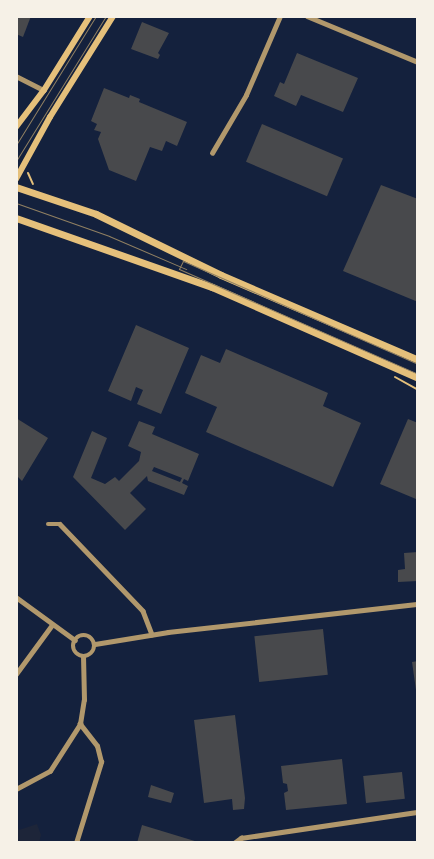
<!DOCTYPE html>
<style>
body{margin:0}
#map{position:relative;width:434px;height:859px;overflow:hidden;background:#14213d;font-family:"Work Sans",sans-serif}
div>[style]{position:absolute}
.green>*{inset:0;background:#1d2539}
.building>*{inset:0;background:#48494c;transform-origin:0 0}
.path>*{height:2px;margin:-1px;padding:0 1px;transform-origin:1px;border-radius:1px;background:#e5c07b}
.minor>*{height:4.5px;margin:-2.25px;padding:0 2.25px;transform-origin:2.25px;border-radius:2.25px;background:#b1986c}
.minor>.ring{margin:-2.25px;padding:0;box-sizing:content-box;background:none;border:4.5px solid #b1986c;border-radius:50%}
.secondary>*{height:6px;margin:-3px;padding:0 3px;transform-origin:3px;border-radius:3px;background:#e5c07b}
.primary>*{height:7px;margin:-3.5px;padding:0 3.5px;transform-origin:3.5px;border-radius:3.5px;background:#e5c07b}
.tram>*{height:1px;margin:-0.5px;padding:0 0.5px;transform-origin:0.5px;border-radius:0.5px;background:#918062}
span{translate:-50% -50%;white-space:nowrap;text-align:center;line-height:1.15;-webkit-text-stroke:4px #f6f1e7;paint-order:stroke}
.frame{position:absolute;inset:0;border:18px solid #f6f1e7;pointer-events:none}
</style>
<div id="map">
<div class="green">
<div style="clip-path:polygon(16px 823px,19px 830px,37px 824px,41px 835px,39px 843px,16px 843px)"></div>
</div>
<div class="building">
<div style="clip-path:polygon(16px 16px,31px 16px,23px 37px,16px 34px)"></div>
<div style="clip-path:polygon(142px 22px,169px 33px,158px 53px,160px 55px,158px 59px,131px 49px)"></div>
<div style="clip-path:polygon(297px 53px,358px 78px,343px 112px,301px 95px,296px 106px,274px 96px,280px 82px,284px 84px)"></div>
<div style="clip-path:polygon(104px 88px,129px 98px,130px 95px,140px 99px,139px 102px,187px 122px,177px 146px,166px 141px,162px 151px,150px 147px,136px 181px,109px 170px,98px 139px,101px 132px,94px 130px,97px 124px,91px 121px)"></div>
<div style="left:262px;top:124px;width:88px;height:41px;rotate:23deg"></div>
<div style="clip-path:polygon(381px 185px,418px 199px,418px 302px,343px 271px)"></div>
<div style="clip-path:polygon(136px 325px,189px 348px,161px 414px,137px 404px,143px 390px,136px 387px,131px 401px,108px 391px)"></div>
<div style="clip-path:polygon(226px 349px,328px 393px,323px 406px,361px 423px,333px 487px,206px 432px,217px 407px,185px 393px,201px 355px,220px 363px)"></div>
<div style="clip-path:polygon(16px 418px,48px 438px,22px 481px,18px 477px,16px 481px)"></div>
<div style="clip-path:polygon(408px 419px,418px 423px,416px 499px,380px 484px)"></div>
<div style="clip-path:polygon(evenodd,139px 421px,155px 427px,152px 434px,199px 454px,188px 481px,184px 479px,182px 483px,188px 486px,184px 495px,148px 481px,147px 476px,130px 493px,146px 509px,125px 530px,73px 477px,92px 431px,107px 438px,91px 478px,105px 484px,115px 477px,119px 481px,139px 461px,141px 452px,128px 446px,139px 421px,154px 467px,182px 478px,180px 482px,152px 471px,154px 467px)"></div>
<div style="clip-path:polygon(418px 552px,418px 581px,398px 582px,398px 570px,405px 569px,404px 553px)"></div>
<div style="left:323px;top:629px;width:46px;height:69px;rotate:84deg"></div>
<div style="clip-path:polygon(418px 661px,418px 690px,416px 690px,412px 662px)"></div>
<div style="clip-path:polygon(235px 715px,245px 798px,244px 809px,233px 810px,232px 799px,204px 803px,194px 720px)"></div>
<div style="clip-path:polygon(342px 759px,347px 804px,286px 810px,284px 793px,288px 791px,287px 784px,283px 783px,281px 766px)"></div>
<div style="left:402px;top:772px;width:27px;height:39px;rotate:84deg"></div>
<div style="clip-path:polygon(151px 785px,174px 793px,171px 803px,148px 797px)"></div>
<div style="clip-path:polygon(142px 825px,198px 842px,198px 843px,137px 843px)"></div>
</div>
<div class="path">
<div style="left:28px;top:173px;width:12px;rotate:66deg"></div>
<div style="left:395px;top:377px;width:26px;rotate:29deg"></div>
</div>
<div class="minor">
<div style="left:307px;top:16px;width:120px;rotate:22.5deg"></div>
<div style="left:16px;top:76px;width:31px;rotate:27deg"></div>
<div style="left:212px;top:153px;width:67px;rotate:-59.6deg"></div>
<div style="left:246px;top:95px;width:86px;rotate:-66.7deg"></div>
<div style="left:48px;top:524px;width:12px"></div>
<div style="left:60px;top:524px;width:120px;rotate:46.3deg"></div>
<div style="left:143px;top:611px;width:25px;rotate:69deg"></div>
<div style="left:16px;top:597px;width:73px;rotate:36.1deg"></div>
<div class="ring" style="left:73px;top:635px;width:17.5px;height:17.5px"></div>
<div style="left:95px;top:644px;width:74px;rotate:-9.3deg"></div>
<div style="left:168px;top:632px;width:252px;rotate:-6.4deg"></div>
<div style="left:16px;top:674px;width:61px;rotate:-53.7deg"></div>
<div style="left:16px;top:789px;width:38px;rotate:-28deg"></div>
<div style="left:50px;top:771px;width:56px;rotate:-57.4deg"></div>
<div style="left:80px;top:724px;width:24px;rotate:-81deg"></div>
<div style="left:84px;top:700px;width:43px;rotate:-91.3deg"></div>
<div style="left:76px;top:843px;width:85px;rotate:-72.8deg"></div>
<div style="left:101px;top:762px;width:16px;rotate:-104deg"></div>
<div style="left:97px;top:746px;width:28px;rotate:-128deg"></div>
<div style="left:234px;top:843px;width:9px;rotate:-36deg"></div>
<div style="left:241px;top:838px;width:179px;rotate:-8.4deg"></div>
</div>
<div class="secondary">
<div style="left:16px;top:127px;width:46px;rotate:-52.9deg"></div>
<div style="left:44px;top:90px;width:87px;rotate:-58.1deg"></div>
<div style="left:16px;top:179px;width:71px;rotate:-61.3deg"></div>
<div style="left:50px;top:117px;width:119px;rotate:-58deg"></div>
</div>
<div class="primary">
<div style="left:16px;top:187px;width:84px;rotate:18.6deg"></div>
<div style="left:96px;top:214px;width:139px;rotate:26deg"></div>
<div style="left:221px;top:275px;width:215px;rotate:23.3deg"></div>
<div style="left:16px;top:218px;width:208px;rotate:19.4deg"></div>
<div style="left:212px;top:287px;width:225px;rotate:23.8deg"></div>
</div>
<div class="tram">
<div style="left:16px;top:145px;width:152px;rotate:-58.2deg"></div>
<div style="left:16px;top:161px;width:171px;rotate:-58.2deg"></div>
<div style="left:16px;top:203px;width:99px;rotate:19.5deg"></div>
<div style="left:109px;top:236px;width:84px;rotate:23.2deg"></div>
<div style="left:418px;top:364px;width:257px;rotate:-156.3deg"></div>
<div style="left:183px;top:261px;width:9px;rotate:117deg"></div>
<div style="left:179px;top:269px;width:261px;rotate:23.7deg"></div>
</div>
<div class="frame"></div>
</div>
